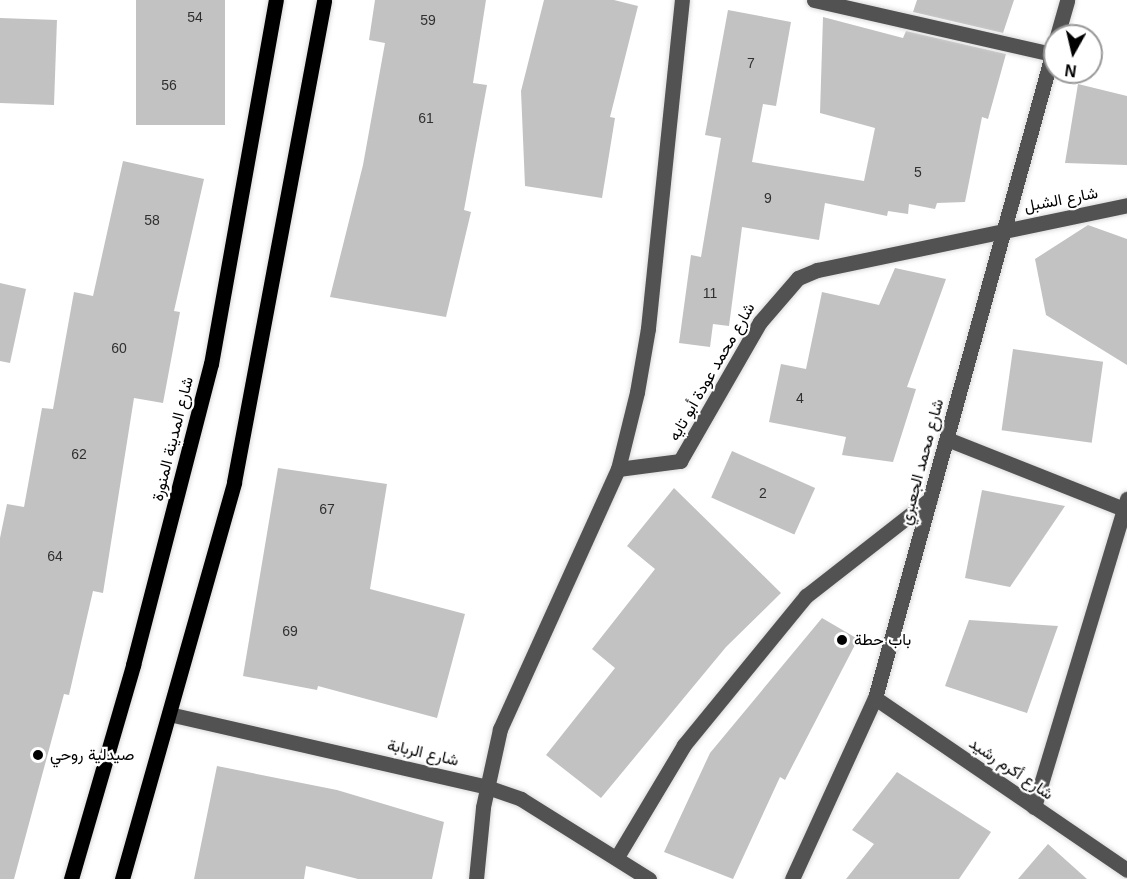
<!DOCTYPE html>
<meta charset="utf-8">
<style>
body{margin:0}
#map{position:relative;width:1127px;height:879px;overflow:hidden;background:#fff;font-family:Helvetica,Vazirmatn,sans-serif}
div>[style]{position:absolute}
.building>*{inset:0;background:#c2c2c2;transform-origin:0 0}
.roads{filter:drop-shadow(0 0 2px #dbdbdb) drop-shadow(0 0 2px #dbdbdb)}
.minor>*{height:15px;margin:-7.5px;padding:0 7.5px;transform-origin:7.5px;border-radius:7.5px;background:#525252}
.major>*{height:15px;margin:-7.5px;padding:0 7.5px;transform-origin:7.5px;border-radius:7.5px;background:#000}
.dots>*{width:16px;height:16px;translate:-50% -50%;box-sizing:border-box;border:3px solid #fff;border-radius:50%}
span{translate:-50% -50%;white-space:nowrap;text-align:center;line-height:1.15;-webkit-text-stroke:4.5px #fff;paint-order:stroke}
.number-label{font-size:14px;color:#303030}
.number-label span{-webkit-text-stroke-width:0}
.street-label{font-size:16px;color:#000}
.poi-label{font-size:16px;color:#000}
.left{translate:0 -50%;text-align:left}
.north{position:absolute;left:1043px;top:24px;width:60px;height:60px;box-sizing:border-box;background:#fff;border:2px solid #999;border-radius:50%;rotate:188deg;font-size:16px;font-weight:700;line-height:24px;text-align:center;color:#000}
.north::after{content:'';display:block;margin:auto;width:21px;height:27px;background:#000;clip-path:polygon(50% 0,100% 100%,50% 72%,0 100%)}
</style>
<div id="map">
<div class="building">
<i style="left:136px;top:0;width:89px;height:125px"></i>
<i style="clip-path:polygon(375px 0,486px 0,473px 83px,487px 85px,464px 210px,471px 212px,446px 317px,330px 297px,363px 165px,385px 43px,369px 40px)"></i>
<i style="clip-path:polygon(544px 0,614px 0,638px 6px,610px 117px,615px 118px,602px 198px,525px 186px,521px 91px)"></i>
<i style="clip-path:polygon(917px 0,1014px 0,1003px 33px,913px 12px)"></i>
<i style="clip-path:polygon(728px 10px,791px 22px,776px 106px,763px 104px,752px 162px,864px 181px,875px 128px,820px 113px,823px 17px,903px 38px,906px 31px,1006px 54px,988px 119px,982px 117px,965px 202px,937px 203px,935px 209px,909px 204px,908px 214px,888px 211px,887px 216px,825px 203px,819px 240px,742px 227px,729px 326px,713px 324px,710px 347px,679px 343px,691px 255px,701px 257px,721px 138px,705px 135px)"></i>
<i style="left:0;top:18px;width:57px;height:85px;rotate:2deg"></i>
<i style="clip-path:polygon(1078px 84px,1127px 96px,1127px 165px,1065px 163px)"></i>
<i style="clip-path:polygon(123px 161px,204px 179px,174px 311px,180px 312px,163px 403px,134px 398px,103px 593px,93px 591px,69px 695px,64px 694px,14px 879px,0 879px,0 538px,7px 504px,24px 507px,42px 408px,53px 409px,74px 292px,93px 296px)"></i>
<i style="clip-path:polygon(1088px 225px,1127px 239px,1127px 365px,1046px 315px,1035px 259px)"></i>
<i style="clip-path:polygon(895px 268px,946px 279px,907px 387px,916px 389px,893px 462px,842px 455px,846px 437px,769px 422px,781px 364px,806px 369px,822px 292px,879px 305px)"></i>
<i style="clip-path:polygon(0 283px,26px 289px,10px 363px,0 361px)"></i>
<i style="left:1013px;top:349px;width:91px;height:82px;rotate:8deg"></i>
<i style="left:732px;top:451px;width:91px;height:51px;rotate:24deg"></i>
<i style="clip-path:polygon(278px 468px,387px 484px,370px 589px,465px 614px,437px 718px,318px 686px,317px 690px,243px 676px)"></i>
<i style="clip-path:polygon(674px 488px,781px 593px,726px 647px,601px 798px,546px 755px,615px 668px,592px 649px,655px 569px,627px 546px)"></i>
<i style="clip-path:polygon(982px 490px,1065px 506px,1010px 587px,965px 578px)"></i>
<i style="clip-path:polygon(822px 618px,858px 639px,785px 780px,780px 777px,733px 879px,664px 852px,710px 753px)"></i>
<i style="clip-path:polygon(969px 620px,1058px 626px,1027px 713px,945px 686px)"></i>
<i style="clip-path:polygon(217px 766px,337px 790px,444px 822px,432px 879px,358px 879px,306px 866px,304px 879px,194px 879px)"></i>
<i style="clip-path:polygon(897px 772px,991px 832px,959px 879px,846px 879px,874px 844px,852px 830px)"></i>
<i style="clip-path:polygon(1048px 844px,1087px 879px,1018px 879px)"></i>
</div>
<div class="roads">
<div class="minor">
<i style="left:814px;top:0;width:244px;rotate:12.8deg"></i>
<i style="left:1057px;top:36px;width:37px;rotate:-74deg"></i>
<i style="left:947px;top:439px;width:190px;rotate:21.6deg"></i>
<i style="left:618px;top:469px;width:63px;rotate:-7.4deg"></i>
<i style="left:680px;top:461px;width:160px;rotate:-60.1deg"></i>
<i style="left:760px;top:322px;width:58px;rotate:-49.2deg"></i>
<i style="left:798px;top:278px;width:21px;rotate:-23deg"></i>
<i style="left:817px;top:270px;width:317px;rotate:-11.8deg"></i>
<i style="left:875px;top:698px;width:305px;rotate:34.3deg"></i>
<i style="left:169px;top:714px;width:326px;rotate:12.9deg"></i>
<i style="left:487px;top:787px;width:36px;rotate:19deg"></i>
<i style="left:521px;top:799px;width:151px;rotate:32deg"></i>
<i style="left:1034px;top:807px;width:322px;rotate:-73.2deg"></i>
<i style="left:617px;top:857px;width:131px;rotate:-59.1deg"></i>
<i style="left:684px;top:745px;width:193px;rotate:-50.7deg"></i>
<i style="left:806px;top:596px;width:157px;rotate:-38deg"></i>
<i style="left:476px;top:879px;width:72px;rotate:-84.4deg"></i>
<i style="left:483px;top:807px;width:80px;rotate:-77.7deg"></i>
<i style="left:500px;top:729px;width:286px;rotate:-65.6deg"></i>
<i style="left:618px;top:469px;width:79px;rotate:-76.1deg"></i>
<i style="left:637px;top:392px;width:65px;rotate:-80.2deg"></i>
<i style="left:648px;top:328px;width:330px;rotate:-84.1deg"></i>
<i style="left:792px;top:879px;width:199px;rotate:-65.4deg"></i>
<i style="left:875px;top:698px;width:678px;rotate:-74.61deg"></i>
</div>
<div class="major">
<i style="left:71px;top:879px;width:223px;rotate:-73.8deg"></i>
<i style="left:133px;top:665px;width:311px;rotate:-75.5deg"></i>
<i style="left:211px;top:364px;width:370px;rotate:-79.9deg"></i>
<i style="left:122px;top:879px;width:412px;rotate:-74.2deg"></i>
<i style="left:234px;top:482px;width:490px;rotate:-79.4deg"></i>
</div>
</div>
<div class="dots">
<i style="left:842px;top:640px;background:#000"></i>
<i style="left:38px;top:755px;background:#000"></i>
</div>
<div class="number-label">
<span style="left:195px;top:17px">54</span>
<span style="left:428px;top:20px">59</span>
<span style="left:751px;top:63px">7</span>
<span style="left:169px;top:85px">56</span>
<span style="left:426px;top:118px">61</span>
<span style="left:918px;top:172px">5</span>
<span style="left:768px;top:198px">9</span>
<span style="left:152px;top:220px">58</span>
<span style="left:710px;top:293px">11</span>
<span style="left:119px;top:348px">60</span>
<span style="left:800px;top:398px">4</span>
<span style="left:79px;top:454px">62</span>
<span style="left:763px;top:493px">2</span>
<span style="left:327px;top:509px">67</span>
<span style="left:55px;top:556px">64</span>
<span style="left:290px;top:631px">69</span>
</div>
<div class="street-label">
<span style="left:1061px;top:200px;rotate:-11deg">شارع الشبل</span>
<span style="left:712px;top:372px;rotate:-60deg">شارع محمد عودة أبو تايه</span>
<span style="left:173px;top:439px;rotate:-76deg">شارع المدينة المنورة</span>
<span style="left:922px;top:462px;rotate:-75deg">شارع محمد الجعبري</span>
<span style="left:423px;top:753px;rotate:13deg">شارع الربابة</span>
<span style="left:1011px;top:769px;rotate:34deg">شارع أكرم رشيد</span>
</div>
<div class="poi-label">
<span class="left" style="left:854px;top:640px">باب حطة</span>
<span class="left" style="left:50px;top:755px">صيدلية روحي</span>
</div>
<div class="north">N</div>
</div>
